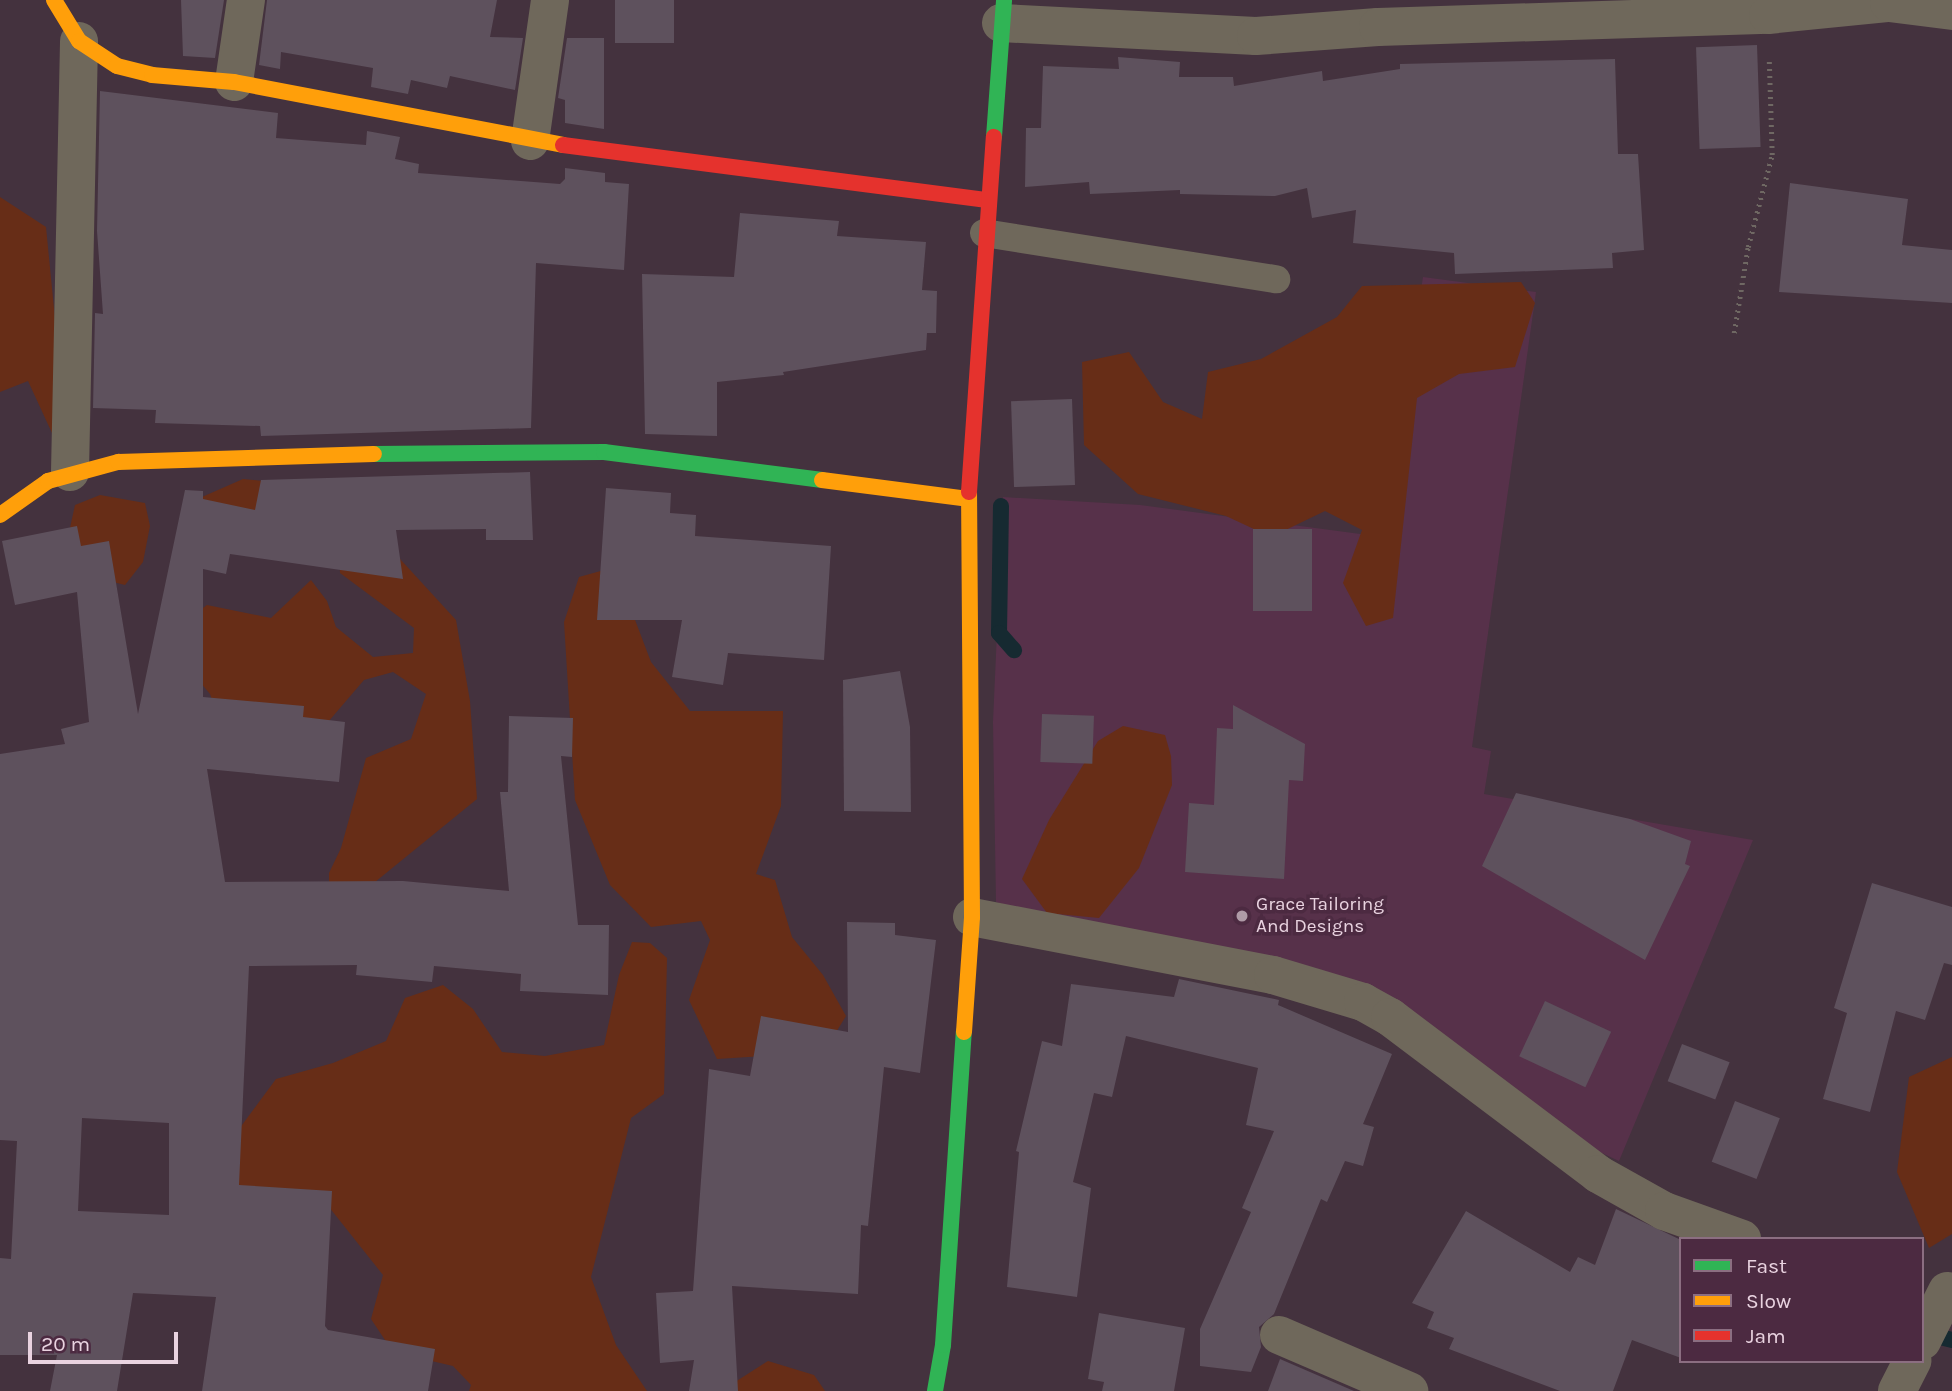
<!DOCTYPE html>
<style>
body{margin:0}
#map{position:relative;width:1952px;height:1391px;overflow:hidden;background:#44323e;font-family:Karla,sans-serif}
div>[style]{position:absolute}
.built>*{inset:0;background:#57314a}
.green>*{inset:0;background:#672d17}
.stream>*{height:16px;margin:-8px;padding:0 8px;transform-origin:8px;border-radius:8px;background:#162a31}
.building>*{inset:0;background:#5e515d;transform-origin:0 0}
.path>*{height:4.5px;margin-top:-2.25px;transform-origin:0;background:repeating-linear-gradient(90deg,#6f6863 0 2px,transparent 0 7px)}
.lane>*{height:28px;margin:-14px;padding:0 14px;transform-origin:14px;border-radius:14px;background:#6f685b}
.street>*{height:38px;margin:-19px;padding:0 19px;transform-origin:19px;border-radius:19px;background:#6f685b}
.fast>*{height:16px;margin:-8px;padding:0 8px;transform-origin:8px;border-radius:8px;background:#30b455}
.slow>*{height:16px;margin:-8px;padding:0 8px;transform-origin:8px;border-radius:8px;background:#ff9f0a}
.jam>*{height:16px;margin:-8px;padding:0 8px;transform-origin:8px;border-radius:8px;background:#e5322d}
.dots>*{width:19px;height:19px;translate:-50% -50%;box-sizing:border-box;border:4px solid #4c2a41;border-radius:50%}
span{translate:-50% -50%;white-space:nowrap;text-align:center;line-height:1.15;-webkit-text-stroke:7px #4c2a41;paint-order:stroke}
.poi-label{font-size:19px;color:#e9d3e0}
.left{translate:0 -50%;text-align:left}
.legend{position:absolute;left:1679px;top:1237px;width:245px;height:126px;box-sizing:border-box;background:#4c2a41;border:2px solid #8b6e81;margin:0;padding:9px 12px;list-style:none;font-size:21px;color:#e9d3e0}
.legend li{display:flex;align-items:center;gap:14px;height:35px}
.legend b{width:35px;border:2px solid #8b6e81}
.scale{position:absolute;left:28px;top:1332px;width:150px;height:32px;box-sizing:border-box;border:4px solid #e9d3e0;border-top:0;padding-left:9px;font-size:21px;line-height:24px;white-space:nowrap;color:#e9d3e0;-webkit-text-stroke:5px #4c2a41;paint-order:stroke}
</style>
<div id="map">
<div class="built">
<i style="clip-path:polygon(1423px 277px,1536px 292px,1472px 747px,1491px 751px,1484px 794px,1753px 840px,1619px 1161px,1529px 1119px,1388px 1026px,996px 902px,993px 722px,1003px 497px,1140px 505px,1383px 537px)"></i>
</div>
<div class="green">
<i style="clip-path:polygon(0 197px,46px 227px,70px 472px,28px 381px,0 392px)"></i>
<i style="clip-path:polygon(1521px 282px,1535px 303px,1515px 367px,1459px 374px,1417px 398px,1393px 618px,1366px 626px,1343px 583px,1362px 530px,1325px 511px,1271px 537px,1226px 516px,1138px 494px,1084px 445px,1082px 362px,1129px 352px,1163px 402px,1202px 419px,1208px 372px,1261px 359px,1337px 317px,1362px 286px)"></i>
<i style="clip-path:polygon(243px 479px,284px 483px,214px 551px,202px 497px)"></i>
<i style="clip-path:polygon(100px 495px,145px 503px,150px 526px,143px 562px,125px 585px,81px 574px,66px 546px,75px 505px)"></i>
<i style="clip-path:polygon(339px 545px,390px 548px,456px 620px,470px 701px,477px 799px,364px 891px,329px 895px,329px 873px,341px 848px,366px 758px,411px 739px,426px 694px,393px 672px,364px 680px,316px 736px,224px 735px,210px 694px,185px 664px,176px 628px,207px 605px,271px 618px,311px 580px,327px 601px,336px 627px,373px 657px,413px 653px,414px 628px,340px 573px)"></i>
<i style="clip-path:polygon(615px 567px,651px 662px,690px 711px,783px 711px,781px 806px,756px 874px,775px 880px,792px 937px,823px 975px,846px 1016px,830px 1042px,766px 1056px,717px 1059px,689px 1000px,710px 940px,701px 921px,651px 927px,610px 885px,575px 800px,564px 622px,579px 577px)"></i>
<i style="clip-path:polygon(1123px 726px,1165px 735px,1171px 756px,1172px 785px,1139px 868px,1099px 918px,1047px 913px,1022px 879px,1049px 820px,1098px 741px)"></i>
<i style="clip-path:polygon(632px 942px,650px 943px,667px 958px,664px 1094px,631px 1118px,591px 1277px,616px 1345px,647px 1391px,469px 1391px,471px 1385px,453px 1366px,393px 1352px,371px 1319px,383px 1275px,321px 1197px,243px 1216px,231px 1140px,276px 1079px,333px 1063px,386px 1041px,405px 998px,443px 985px,473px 1009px,502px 1052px,545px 1056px,604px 1045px,619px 975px)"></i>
<i style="clip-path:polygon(1952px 1057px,1952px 1234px,1929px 1248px,1897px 1172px,1909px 1077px)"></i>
<i style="clip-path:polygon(768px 1361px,814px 1375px,825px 1391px,721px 1391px)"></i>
</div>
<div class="stream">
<i style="left:1001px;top:506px;width:127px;rotate:90.9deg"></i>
<i style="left:999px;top:633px;width:23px;rotate:49deg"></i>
<i style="left:1924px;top:1333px;width:29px;rotate:14deg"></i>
</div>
<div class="building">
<i style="clip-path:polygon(181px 0,224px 0,215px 58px,183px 56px)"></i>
<i style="clip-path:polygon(267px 0,497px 0,490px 37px,523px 38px,515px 90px,450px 76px,447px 88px,411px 80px,408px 94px,371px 87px,373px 68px,281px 52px,280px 69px,259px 65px)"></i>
<i style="left:615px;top:0;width:59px;height:43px"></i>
<i style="clip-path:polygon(567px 38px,604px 38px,604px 129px,565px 123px,565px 100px,558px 98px)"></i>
<i style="left:1757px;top:45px;width:102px;height:61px;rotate:88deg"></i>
<i style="clip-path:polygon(1118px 57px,1180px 62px,1179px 77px,1233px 77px,1234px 86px,1322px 71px,1323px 81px,1400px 69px,1400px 64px,1615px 59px,1618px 154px,1638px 154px,1644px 250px,1612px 253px,1613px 268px,1455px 274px,1454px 253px,1353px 243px,1356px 210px,1312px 218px,1307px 188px,1275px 196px,1180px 194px,1180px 190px,1090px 194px,1089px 182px,1025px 187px,1026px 128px,1041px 128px,1043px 66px,1119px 69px)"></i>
<i style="clip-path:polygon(100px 91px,278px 113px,276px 138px,366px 145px,367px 131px,400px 137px,395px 159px,419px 164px,418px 173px,560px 184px,565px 179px,565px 168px,605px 173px,605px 182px,629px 184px,624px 270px,536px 263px,531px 428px,261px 436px,260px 426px,155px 423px,156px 410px,93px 408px,95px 313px,103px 314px,97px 231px)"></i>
<i style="clip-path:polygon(1790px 183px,1908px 199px,1902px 245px,1952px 250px,1952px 303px,1779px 292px)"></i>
<i style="clip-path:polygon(740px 213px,839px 221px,837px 236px,926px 242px,922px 290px,937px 291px,936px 333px,927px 333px,926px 350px,783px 372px,784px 375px,717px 382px,717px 436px,645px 434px,642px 274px,734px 277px)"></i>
<i style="left:1072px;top:399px;width:86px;height:61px;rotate:88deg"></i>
<i style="clip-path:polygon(evenodd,530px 472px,533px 540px,486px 540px,486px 529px,396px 530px,403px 579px,230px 554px,226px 574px,203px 569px,203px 697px,304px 706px,303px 717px,345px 722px,339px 782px,207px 769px,225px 882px,403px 881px,509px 891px,500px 792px,508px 792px,509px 716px,573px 718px,572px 757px,561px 756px,578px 925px,609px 925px,608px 995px,520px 991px,521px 974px,434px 966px,432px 982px,356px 975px,357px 965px,249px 966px,239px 1185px,332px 1191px,325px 1326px,328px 1330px,435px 1349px,428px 1391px,202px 1391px,216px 1297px,133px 1293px,117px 1391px,50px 1391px,57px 1355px,0 1355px,0 1258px,11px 1259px,17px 1141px,0 1140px,0 754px,65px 744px,61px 729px,89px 722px,77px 592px,15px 605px,2px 541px,77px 526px,81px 546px,109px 541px,138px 714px,185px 490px,203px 491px,203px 499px,255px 510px,261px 480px,530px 472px,82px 1118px,169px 1123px,169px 1215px,78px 1211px,82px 1118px)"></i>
<i style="clip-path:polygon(606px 488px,671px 493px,670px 513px,696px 515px,695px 536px,831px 546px,824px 660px,728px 653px,723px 685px,672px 677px,682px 620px,597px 620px)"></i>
<i style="left:1253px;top:529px;width:59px;height:82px"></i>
<i style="clip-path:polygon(900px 671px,910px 727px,911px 812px,844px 811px,843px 680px)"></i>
<i style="clip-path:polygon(1233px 705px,1305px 744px,1303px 781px,1289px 780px,1284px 879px,1185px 872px,1189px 803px,1214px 805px,1217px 728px,1233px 729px)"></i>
<i style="left:1042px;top:714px;width:52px;height:48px;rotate:2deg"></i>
<i style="clip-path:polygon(1516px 793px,1630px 819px,1691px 841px,1685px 864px,1690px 866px,1645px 960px,1482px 866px)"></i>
<i style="clip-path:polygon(1872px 883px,1952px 907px,1952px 965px,1944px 963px,1925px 1020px,1896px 1011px,1870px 1112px,1823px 1099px,1847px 1013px,1834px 1008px)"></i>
<i style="clip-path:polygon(847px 922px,895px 923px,895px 935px,936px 940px,920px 1073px,884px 1067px,868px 1226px,861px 1225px,858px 1294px,732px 1286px,738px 1391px,689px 1391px,694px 1360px,660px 1363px,656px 1293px,693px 1291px,709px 1069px,750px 1076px,761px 1016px,848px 1032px)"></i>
<i style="clip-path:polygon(1179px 979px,1279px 1000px,1278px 1005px,1392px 1054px,1363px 1124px,1374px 1127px,1363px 1166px,1345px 1161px,1327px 1202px,1321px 1199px,1274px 1314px,1259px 1327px,1261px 1347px,1251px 1372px,1200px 1366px,1200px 1329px,1251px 1212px,1242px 1208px,1274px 1131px,1246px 1125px,1258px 1068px,1126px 1036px,1112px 1097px,1094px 1093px,1073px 1182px,1091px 1188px,1077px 1297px,1007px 1287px,1019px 1152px,1016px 1151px,1042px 1041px,1062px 1046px,1071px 984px,1174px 997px)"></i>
<i style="left:1545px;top:1001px;width:73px;height:61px;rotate:25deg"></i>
<i style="left:1682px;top:1044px;width:51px;height:40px;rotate:21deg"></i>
<i style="left:1735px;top:1101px;width:48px;height:65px;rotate:21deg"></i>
<i style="clip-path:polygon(1616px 1209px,1681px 1240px,1681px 1358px,1632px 1340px,1613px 1391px,1560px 1391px,1449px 1349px,1454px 1338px,1427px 1328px,1434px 1312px,1412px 1303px,1466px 1211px,1570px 1272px,1578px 1257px,1595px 1265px)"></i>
<i style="clip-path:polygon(1099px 1313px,1185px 1328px,1174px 1391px,1102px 1391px,1104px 1382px,1088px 1379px)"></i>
<i style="clip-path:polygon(1280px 1359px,1354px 1391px,1268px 1391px)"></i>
</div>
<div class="path">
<i style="left:1734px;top:333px;width:87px;rotate:-80.8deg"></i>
<i style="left:1748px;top:247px;width:95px;rotate:-75.4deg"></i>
<i style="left:1772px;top:155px;width:96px;rotate:-91.8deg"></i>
</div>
<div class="lane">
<i style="left:984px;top:233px;width:296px;rotate:9deg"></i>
</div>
<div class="street">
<i style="left:1001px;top:23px;width:255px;rotate:2.9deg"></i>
<i style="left:1256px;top:36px;width:122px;rotate:-4.2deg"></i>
<i style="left:1378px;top:27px;width:390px;rotate:-1.8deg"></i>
<i style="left:1768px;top:15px;width:122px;rotate:-5.7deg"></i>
<i style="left:1889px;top:3px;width:64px;rotate:7.2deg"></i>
<i style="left:234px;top:82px;width:83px;rotate:-81.7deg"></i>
<i style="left:530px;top:141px;width:142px;rotate:-81.9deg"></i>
<i style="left:70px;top:472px;width:431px;rotate:-88.8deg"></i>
<i style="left:972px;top:917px;width:307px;rotate:10.9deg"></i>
<i style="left:1273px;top:975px;width:94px;rotate:16.7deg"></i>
<i style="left:1363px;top:1002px;width:31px;rotate:29deg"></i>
<i style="left:1390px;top:1017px;width:261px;rotate:37deg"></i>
<i style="left:1598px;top:1174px;width:76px;rotate:29.3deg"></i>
<i style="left:1664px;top:1211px;width:83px;rotate:19.7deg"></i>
<i style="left:1279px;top:1335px;width:142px;rotate:23.3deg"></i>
<i style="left:1922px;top:1341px;width:56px;rotate:-63.4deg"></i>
<i style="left:1897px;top:1391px;width:34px;rotate:-63deg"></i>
</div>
<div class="fast">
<i style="left:994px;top:137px;width:137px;rotate:-85.8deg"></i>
<i style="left:374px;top:454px;width:230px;rotate:-0.5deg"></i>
<i style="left:604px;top:452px;width:220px;rotate:7.3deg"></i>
<i style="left:935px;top:1391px;width:47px;rotate:-80.1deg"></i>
<i style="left:943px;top:1345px;width:314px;rotate:-86.2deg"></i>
</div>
<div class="slow">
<i style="left:54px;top:0;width:48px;rotate:58.6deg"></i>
<i style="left:79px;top:41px;width:45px;rotate:33.3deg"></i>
<i style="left:117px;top:66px;width:36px;rotate:14deg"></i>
<i style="left:152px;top:75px;width:82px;rotate:4.9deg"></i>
<i style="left:234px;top:82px;width:335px;rotate:10.8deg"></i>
<i style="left:822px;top:480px;width:147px;rotate:7.4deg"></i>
<i style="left:0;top:515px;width:59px;rotate:-35.3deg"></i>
<i style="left:48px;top:481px;width:73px;rotate:-15.2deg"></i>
<i style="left:118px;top:462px;width:256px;rotate:-1.8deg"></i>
<i style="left:964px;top:1032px;width:115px;rotate:-86deg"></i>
<i style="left:972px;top:917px;width:425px;rotate:-90.4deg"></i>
</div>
<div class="jam">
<i style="left:563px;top:145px;width:428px;rotate:7.4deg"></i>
<i style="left:969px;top:492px;width:356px;rotate:-86deg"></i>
</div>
<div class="dots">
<i style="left:1242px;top:916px;background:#af9ba7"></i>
</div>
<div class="poi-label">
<span class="left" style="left:1256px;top:916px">Grace Tailoring<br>And Designs</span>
</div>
<ul class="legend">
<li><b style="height:9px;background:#30b455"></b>Fast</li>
<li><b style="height:9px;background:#ff9f0a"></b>Slow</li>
<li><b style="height:9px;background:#e5322d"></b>Jam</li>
</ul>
<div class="scale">20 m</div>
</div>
